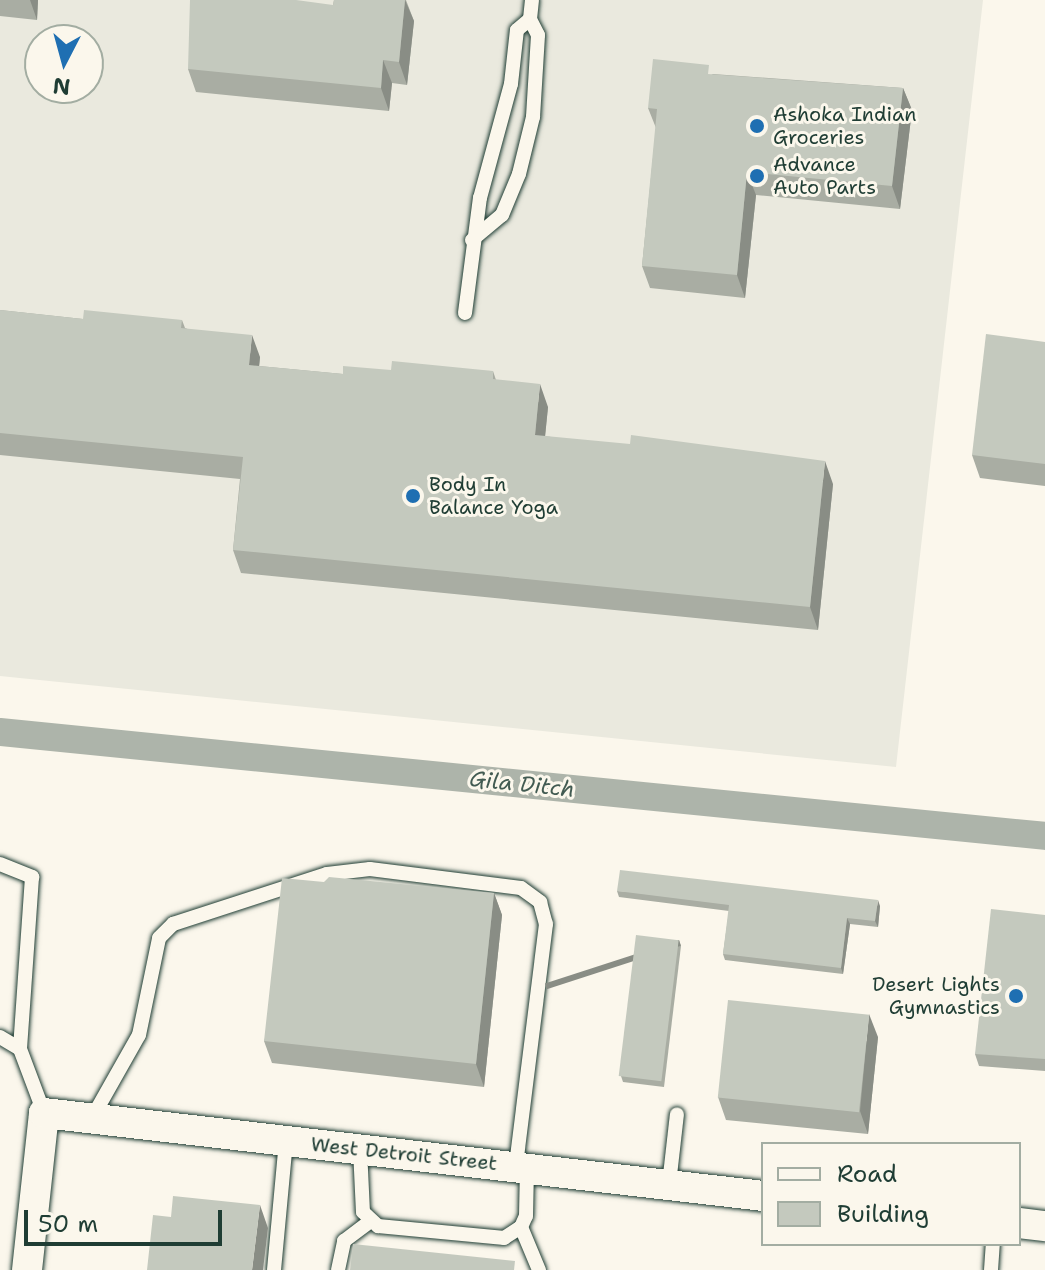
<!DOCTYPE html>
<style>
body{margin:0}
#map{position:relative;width:1045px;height:1270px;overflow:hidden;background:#fbf7ec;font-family:"Shantell Sans",sans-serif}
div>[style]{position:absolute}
.built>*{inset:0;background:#eae9de}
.canal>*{height:28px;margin:-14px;padding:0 14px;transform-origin:14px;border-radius:14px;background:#adb4aa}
.roads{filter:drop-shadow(0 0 2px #1f3d34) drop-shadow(0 0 2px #1f3d34)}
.service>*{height:14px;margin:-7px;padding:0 7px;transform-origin:7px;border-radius:7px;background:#fbf7ec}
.minor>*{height:30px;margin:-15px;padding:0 15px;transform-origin:15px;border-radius:15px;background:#fbf7ec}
.wall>*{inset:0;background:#a9ada3}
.shaded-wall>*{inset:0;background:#898d85;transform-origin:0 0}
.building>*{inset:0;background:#c4c9be;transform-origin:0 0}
.dots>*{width:22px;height:22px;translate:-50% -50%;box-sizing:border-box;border:4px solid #fbf7ec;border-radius:50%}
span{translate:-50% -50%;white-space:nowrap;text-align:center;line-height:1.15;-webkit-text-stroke:6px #fbf7ec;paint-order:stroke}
.poi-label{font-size:20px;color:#1f3d34}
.left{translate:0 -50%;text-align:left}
.right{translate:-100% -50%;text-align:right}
.street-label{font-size:20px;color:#1f3d34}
.water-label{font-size:22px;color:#425b52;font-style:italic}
.legend{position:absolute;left:761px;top:1142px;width:260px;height:104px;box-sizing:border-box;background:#fbf7ec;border:2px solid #a3ada2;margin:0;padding:10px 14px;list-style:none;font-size:24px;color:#1f3d34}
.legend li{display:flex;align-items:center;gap:16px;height:40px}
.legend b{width:40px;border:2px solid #a3ada2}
.north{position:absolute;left:24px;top:24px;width:80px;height:80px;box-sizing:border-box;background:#fbf7ec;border:2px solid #a3ada2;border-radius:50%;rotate:186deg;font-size:22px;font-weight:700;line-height:32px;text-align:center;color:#1f3d34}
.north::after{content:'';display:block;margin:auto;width:28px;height:36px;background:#1f6fb2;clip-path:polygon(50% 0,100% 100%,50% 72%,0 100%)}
.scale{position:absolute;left:24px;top:1210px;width:198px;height:36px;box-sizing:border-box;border:4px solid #1f3d34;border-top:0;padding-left:10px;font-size:24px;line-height:28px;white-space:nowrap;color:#1f3d34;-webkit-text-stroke:6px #fbf7ec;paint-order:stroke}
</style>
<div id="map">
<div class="built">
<i style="clip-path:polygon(evenodd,0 0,983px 0,896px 767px,0 676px,0 0,40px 40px,88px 40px,88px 88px,40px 88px,40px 40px)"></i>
</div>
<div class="canal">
<i style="left:0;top:732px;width:1050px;rotate:5.68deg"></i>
</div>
<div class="roads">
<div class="service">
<i style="left:472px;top:240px;width:39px;rotate:-40deg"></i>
<i style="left:502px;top:215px;width:44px;rotate:-67.5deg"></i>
<i style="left:519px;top:174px;width:59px;rotate:-76.2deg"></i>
<i style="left:533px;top:117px;width:82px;rotate:-86.5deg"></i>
<i style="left:538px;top:35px;width:18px;rotate:-117deg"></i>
<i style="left:530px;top:19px;width:19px;rotate:-84deg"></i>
<i style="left:465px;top:313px;width:116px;rotate:-82.6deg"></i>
<i style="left:480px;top:198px;width:118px;rotate:-74.8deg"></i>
<i style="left:511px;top:84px;width:54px;rotate:-83.7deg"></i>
<i style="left:517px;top:30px;width:17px;rotate:-40deg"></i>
<i style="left:0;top:864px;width:35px;rotate:22deg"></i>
<i style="left:32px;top:877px;width:172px;rotate:94deg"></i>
<i style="left:20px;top:1049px;width:68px;rotate:69.4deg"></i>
<i style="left:0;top:1037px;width:23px;rotate:31deg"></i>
<i style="left:92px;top:1118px;width:95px;rotate:-60.5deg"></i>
<i style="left:139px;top:1035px;width:99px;rotate:-78.3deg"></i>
<i style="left:159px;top:938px;width:20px;rotate:-45deg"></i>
<i style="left:173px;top:924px;width:162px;rotate:-18deg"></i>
<i style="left:327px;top:874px;width:43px;rotate:-6.6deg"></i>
<i style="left:370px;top:869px;width:152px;rotate:7.2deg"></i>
<i style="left:521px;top:888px;width:24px;rotate:36deg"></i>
<i style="left:540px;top:902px;width:23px;rotate:75deg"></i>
<i style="left:546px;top:924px;width:244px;rotate:97.1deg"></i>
<i style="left:360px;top:1149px;width:63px;rotate:87.3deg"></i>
<i style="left:363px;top:1212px;width:21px;rotate:43deg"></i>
<i style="left:378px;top:1226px;width:127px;rotate:5.4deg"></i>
<i style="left:504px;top:1238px;width:20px;rotate:-33deg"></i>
<i style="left:521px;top:1227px;width:12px;rotate:-66deg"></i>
<i style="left:526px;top:1216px;width:48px;rotate:-88.8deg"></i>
<i style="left:669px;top:1184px;width:70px;rotate:-83.5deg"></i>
<i style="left:521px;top:1227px;width:47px;rotate:67.3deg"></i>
<i style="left:274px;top:1270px;width:131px;rotate:-84.7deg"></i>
<i style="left:338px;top:1270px;width:30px;rotate:-78deg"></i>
<i style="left:344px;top:1241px;width:31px;rotate:-37deg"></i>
<i style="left:991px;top:1270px;width:26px;rotate:-86deg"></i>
</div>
<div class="minor">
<i style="left:1019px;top:1223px;width:26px;rotate:7deg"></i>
<i style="left:27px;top:1270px;width:158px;rotate:-83.8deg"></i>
<i style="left:44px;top:1113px;width:724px;rotate:6.58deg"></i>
</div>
</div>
<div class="wall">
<i style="clip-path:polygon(0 0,38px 0,37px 20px,0 16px)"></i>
<i style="clip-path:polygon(334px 0,406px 0,414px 21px,407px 85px,392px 83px,389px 111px,196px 92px,188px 69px,333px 5px)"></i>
<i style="clip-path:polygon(713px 74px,903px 88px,912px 110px,900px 209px,756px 195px,745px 298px,650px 288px,642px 266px,656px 128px,648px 108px)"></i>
<i style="clip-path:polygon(0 310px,83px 319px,182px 320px,185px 328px,260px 357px,259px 366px,343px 374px,391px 370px,493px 371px,496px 380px,548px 407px,545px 436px,833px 484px,818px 630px,241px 573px,233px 550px,240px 479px,0 455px)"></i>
<i style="clip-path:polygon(1045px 342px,1045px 486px,980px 478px,972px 455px)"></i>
<i style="clip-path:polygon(324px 882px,494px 893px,502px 915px,484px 1087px,272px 1063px,264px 1041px)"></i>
<i style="clip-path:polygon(617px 891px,880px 906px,878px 927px,850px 924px,843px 974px,725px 960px,723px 954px,729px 911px,619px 897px)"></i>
<i style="clip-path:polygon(1045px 915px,1045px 1071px,979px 1066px,975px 1054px)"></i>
<i style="clip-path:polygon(679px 940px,681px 946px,664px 1087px,623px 1082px,621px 1076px)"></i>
<i style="clip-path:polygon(878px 1037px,868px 1134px,726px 1120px,718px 1097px)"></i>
</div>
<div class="shaded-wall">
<i style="clip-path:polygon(30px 0,38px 0,37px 20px)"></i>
<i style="clip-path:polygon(405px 0,414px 21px,407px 85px,399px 62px)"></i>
<i style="clip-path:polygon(383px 60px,392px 83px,389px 111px,381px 88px)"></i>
<i style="clip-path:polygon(903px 88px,912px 110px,900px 209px,892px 186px)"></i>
<i style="clip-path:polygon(747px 172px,756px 195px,745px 298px,737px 275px)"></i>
<i style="clip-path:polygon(252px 335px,260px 357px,257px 388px,249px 365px)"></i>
<i style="clip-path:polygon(540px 384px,548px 407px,543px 457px,535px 435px)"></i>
<i style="clip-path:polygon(825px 461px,833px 484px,818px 630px,810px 607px)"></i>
<i style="clip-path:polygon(494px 893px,502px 915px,484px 1087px,476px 1064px)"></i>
<i style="clip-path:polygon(878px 900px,880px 906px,878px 927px,875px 921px)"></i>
<i style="clip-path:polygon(847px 918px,850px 924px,843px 974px,841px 968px)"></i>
<i style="left:679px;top:940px;width:6px;height:141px;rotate:72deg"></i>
<i style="clip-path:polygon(869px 1014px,878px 1037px,868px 1134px,860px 1111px)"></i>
<i style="clip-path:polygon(260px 1205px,268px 1228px,263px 1270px,252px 1270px)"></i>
</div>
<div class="building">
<i style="clip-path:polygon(190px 0,296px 0,333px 5px,334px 0,405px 0,399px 62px,383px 60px,381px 88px,188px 69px)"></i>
<i style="clip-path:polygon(653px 59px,709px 65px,708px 74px,903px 88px,892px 186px,747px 172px,737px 275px,642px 266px,657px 109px,648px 108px)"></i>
<i style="clip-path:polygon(0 310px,83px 319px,84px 310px,182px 320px,181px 328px,252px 335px,249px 365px,343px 374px,343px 366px,391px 370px,392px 361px,493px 371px,493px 379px,540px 384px,535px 435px,630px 444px,631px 435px,825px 461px,810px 607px,233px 550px,243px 457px,0 433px)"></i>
<i style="clip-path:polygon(986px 334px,1045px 342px,1045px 464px,972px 455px)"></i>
<i style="clip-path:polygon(620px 870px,878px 900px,875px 921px,847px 918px,841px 968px,723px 954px,729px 905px,617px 891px)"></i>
<i style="clip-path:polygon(329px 877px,494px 893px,476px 1064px,264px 1041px,282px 878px,324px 882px)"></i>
<i style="clip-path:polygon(991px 909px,1045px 915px,1045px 1059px,975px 1054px)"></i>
<i style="left:636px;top:935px;width:43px;height:142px;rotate:7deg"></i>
<i style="left:728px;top:1000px;width:142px;height:98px;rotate:6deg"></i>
<i style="clip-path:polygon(173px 1196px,260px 1205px,252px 1270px,147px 1270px,153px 1215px,171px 1217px)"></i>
<i style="clip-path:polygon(353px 1244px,515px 1261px,514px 1270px,350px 1270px)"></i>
</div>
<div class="dots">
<i style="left:757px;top:126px;background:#1f6fb2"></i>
<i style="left:757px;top:176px;background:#1f6fb2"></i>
<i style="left:413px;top:496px;background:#1f6fb2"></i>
<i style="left:1016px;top:996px;background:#1f6fb2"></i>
</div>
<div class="poi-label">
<span class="left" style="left:773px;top:126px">Ashoka Indian<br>Groceries</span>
<span class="left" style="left:773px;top:176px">Advance<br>Auto Parts</span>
<span class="left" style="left:429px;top:496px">Body In<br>Balance Yoga</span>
<span class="right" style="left:1000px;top:996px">Desert Lights<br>Gymnastics</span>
</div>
<div class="street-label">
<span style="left:404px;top:1154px;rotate:6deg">West Detroit Street</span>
</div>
<div class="water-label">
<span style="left:522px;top:784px;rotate:6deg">Gila Ditch</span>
</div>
<ul class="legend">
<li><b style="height:10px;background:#fbf7ec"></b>Road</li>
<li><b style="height:22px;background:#c4c9be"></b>Building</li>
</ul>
<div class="north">N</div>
<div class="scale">50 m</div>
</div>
